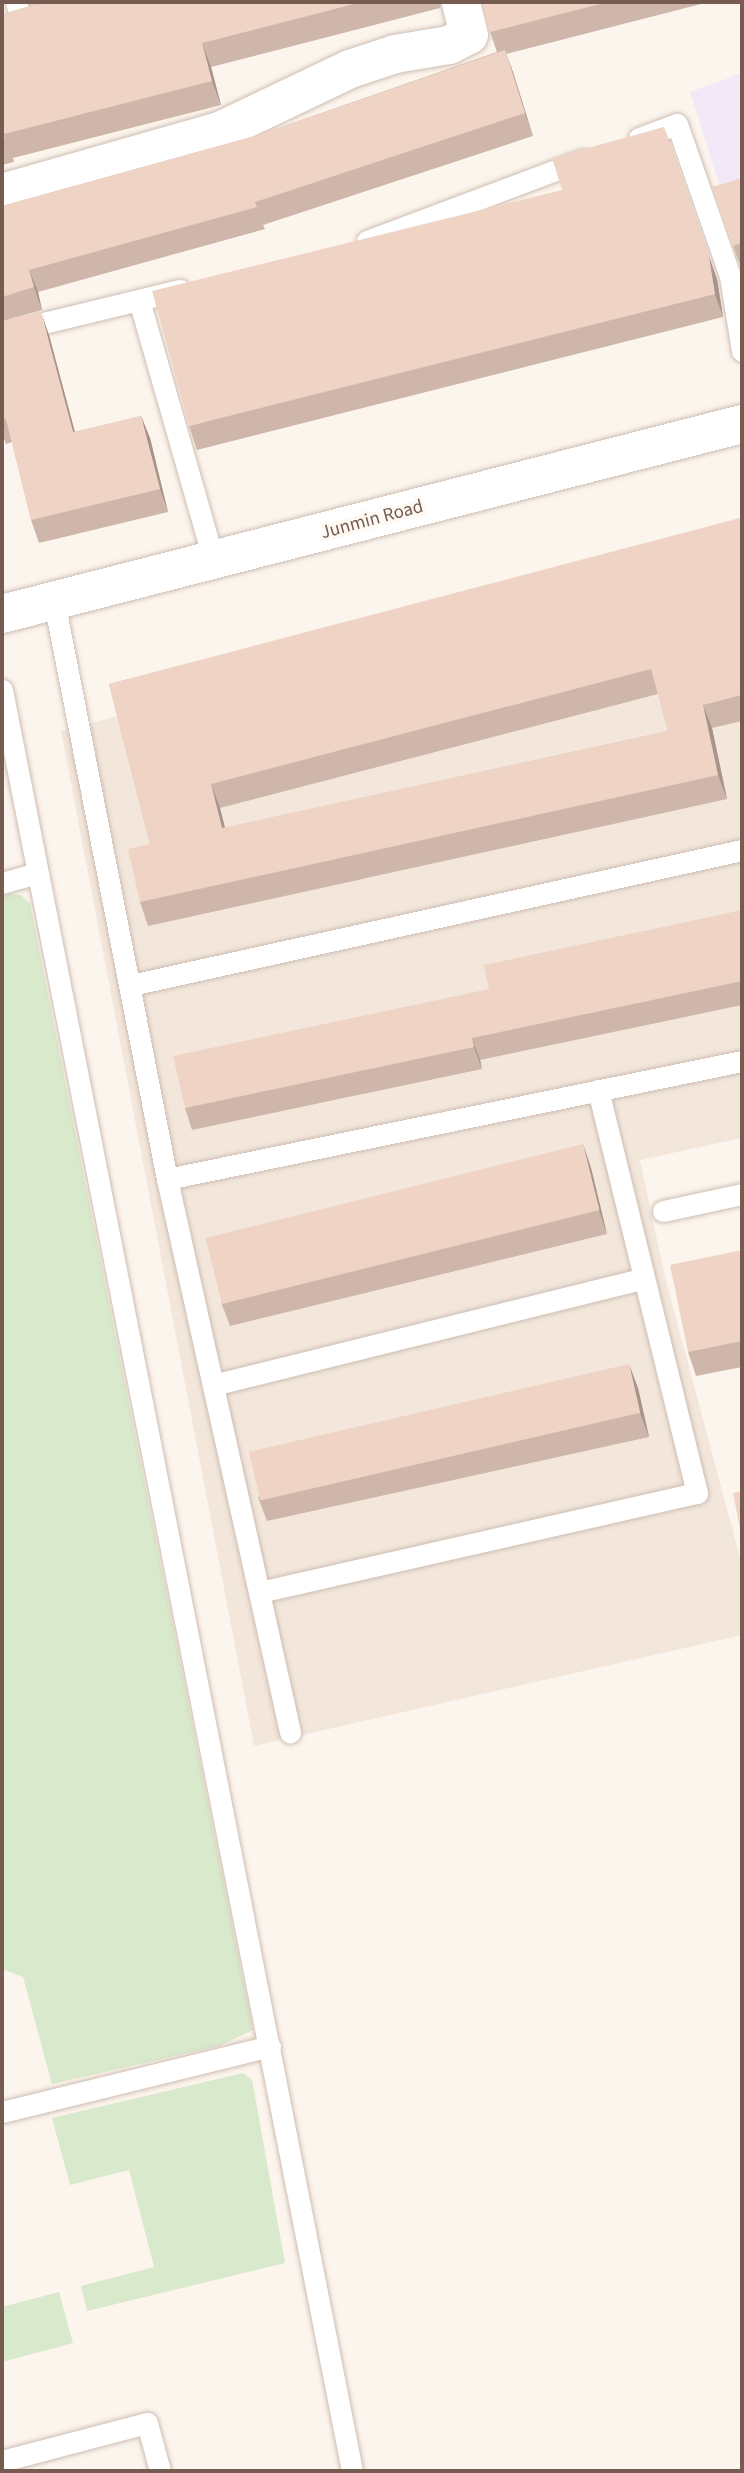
<!DOCTYPE html>
<style>
body{margin:0}
#map{position:relative;width:744px;height:2473px;overflow:hidden;background:#fcf5ed;font-family:"Source Sans 3",sans-serif}
div>[style]{position:absolute}
.residential>*{inset:0;background:#f3e7dc}
.education>*{inset:0;background:#f2e9f8}
.green>*{inset:0;background:#d9e9cb}
.roads{filter:drop-shadow(0 0 2px #cebdb2) drop-shadow(0 0 2px #cebdb2)}
.service>*{height:21px;margin:-10.5px;padding:0 10.5px;transform-origin:10.5px;border-radius:10.5px;background:#fff}
.minor>*{height:38px;margin:-19px;padding:0 19px;transform-origin:19px;border-radius:19px;background:#fff}
.tertiary>*{height:38px;margin:-19px;padding:0 19px;transform-origin:19px;border-radius:19px;background:#fff}
.wall>*{inset:0;background:#ceb6aa}
.shaded-wall>*{inset:0;background:#a7948b}
.building>*{inset:0;background:#efd4c6;transform-origin:0 0}
span{translate:-50% -50%;white-space:nowrap;text-align:center;line-height:1.15;-webkit-text-stroke:7px #fef9f3;paint-order:stroke}
.street-label{font-size:19px;color:#765c50}
.frame{position:absolute;inset:0;border:4px solid #765c50;pointer-events:none}
</style>
<div id="map">
<div class="residential">
<i style="clip-path:polygon(742px 550px,742px 1138px,640px 1160px,665px 1277px,742px 1565px,742px 1635px,254px 1746px,61px 731px)"></i>
</div>
<div class="education">
<i style="clip-path:polygon(742px 73px,742px 256px,690px 92px)"></i>
</div>
<div class="green">
<i style="clip-path:polygon(8px 894px,21px 895px,30px 904px,253px 2030px,219px 2046px,52px 2084px,23px 1977px,2px 1969px,2px 896px)"></i>
<i style="clip-path:polygon(243px 2073px,252px 2080px,285px 2263px,87px 2311px,81px 2286px,154px 2267px,129px 2170px,70px 2185px,52px 2118px)"></i>
<i style="clip-path:polygon(59px 2292px,73px 2343px,2px 2362px,2px 2307px)"></i>
</div>
<div class="roads">
<div class="service">
<i style="left:16px;top:2px;width:18px;rotate:74deg"></i>
<i style="left:21px;top:19px;width:71px;rotate:-13.8deg"></i>
<i style="left:639px;top:138px;width:40px;rotate:-20.2deg"></i>
<i style="left:677px;top:124px;width:161px;rotate:70.8deg"></i>
<i style="left:730px;top:276px;width:76px;rotate:80.9deg"></i>
<i style="left:367px;top:241px;width:231px;rotate:-20.6deg"></i>
<i style="left:139px;top:300px;width:272px;rotate:74deg"></i>
<i style="left:2px;top:333px;width:183px;rotate:-13.6deg"></i>
<i style="left:54px;top:601px;width:589px;rotate:78.94deg"></i>
<i style="left:167px;top:1179px;width:567px;rotate:77.46deg"></i>
<i style="left:2px;top:690px;width:1815px;rotate:78.88deg"></i>
<i style="left:2px;top:883px;width:36px;rotate:-16deg"></i>
<i style="left:131px;top:985px;width:626px;rotate:-12.46deg"></i>
<i style="left:167px;top:1179px;width:587px;rotate:-11.6deg"></i>
<i style="left:663px;top:1211px;width:81px;rotate:-12.1deg"></i>
<i style="left:213px;top:1385px;width:442px;rotate:-13.9deg"></i>
<i style="left:260px;top:1592px;width:448px;rotate:-12.8deg"></i>
<i style="left:697px;top:1493px;width:415px;rotate:-103.8deg"></i>
<i style="left:2px;top:2112px;width:276px;rotate:-13.8deg"></i>
<i style="left:2px;top:2461px;width:150px;rotate:-14.7deg"></i>
<i style="left:147px;top:2423px;width:50px;rotate:74.8deg"></i>
</div>
<div class="minor">
<i style="left:2px;top:193px;width:227px;rotate:-15.9deg"></i>
<i style="left:220px;top:131px;width:144px;rotate:-25.5deg"></i>
<i style="left:350px;top:69px;width:47px;rotate:-18.4deg"></i>
<i style="left:395px;top:54px;width:55px;rotate:-9.5deg"></i>
<i style="left:449px;top:45px;width:22px;rotate:-27deg"></i>
<i style="left:469px;top:35px;width:34px;rotate:-104deg"></i>
</div>
<div class="tertiary">
<i style="left:2px;top:614px;width:764px;rotate:-14.4deg"></i>
</div>
</div>
<div class="wall">
<i style="clip-path:polygon(45px 2px,441px 2px,440px 8px,211px 67px,221px 105px,13px 158px,14px 162px,2px 165px,2px 14px)"></i>
<i style="clip-path:polygon(482px 2px,709px 2px,506px 54px,533px 136px,263px 225px,265px 229px,38px 292px,42px 310px,9px 319px,49px 335px,75px 432px,141px 416px,150px 438px,168px 512px,39px 543px,31px 520px,12px 442px,6px 444px,2px 433px,2px 206px,255px 136px,497px 52px,490px 32px)"></i>
<i style="clip-path:polygon(742px 178px,742px 270px,733px 246px)"></i>
<i style="clip-path:polygon(717px 279px,723px 317px,197px 450px,189px 426px)"></i>
<i style="clip-path:polygon(evenodd,742px 524px,742px 721px,712px 728px,727px 799px,148px 926px,140px 902px,150px 844px,109px 684px,742px 524px,658px 694px,668px 731px,225px 828px,220px 808px,658px 694px)"></i>
<i style="clip-path:polygon(742px 910px,742px 1005px,480px 1060px,482px 1069px,192px 1130px,185px 1108px,489px 989px)"></i>
<i style="clip-path:polygon(583px 1144px,591px 1168px,607px 1234px,230px 1326px,221px 1302px)"></i>
<i style="clip-path:polygon(742px 1250px,742px 1367px,696px 1376px,688px 1352px)"></i>
<i style="clip-path:polygon(638px 1388px,649px 1437px,267px 1521px,258px 1497px)"></i>
</div>
<div class="shaded-wall">
<i style="clip-path:polygon(202px 43px,211px 67px,221px 105px,212px 81px)"></i>
<i style="clip-path:polygon(505px 50px,513px 72px,533px 136px,525px 113px)"></i>
<i style="clip-path:polygon(664px 127px,717px 279px,723px 317px,715px 294px)"></i>
<i style="clip-path:polygon(29px 270px,38px 292px,42px 310px,34px 287px)"></i>
<i style="clip-path:polygon(41px 312px,49px 335px,81px 455px,73px 432px)"></i>
<i style="clip-path:polygon(141px 416px,150px 438px,168px 512px,160px 489px)"></i>
<i style="clip-path:polygon(703px 705px,712px 728px,727px 799px,718px 775px)"></i>
<i style="clip-path:polygon(211px 784px,220px 808px,231px 852px,222px 828px)"></i>
<i style="clip-path:polygon(472px 1038px,480px 1060px,482px 1069px,474px 1047px)"></i>
<i style="clip-path:polygon(583px 1144px,591px 1168px,607px 1234px,599px 1210px)"></i>
<i style="clip-path:polygon(629px 1364px,638px 1388px,649px 1437px,640px 1413px)"></i>
</div>
<div class="building">
<i style="clip-path:polygon(45px 2px,362px 2px,202px 43px,212px 81px,4px 134px,5px 138px,2px 139px,2px 14px)"></i>
<i style="clip-path:polygon(482px 2px,608px 2px,490px 32px)"></i>
<i style="clip-path:polygon(505px 50px,525px 113px,255px 202px,257px 207px,29px 270px,34px 287px,2px 297px,2px 206px,255px 136px)"></i>
<i style="clip-path:polygon(664px 127px,709px 256px,715px 294px,189px 426px,152px 291px,562px 190px,552px 158px)"></i>
<i style="clip-path:polygon(742px 178px,742px 243px,733px 246px,712px 187px)"></i>
<i style="clip-path:polygon(41px 312px,73px 432px,141px 416px,160px 489px,31px 520px,6px 419px,2px 420px,2px 321px)"></i>
<i style="clip-path:polygon(evenodd,740px 518px,742px 527px,742px 695px,703px 705px,718px 775px,140px 902px,128px 849px,150px 844px,109px 684px,740px 518px,651px 669px,668px 731px,222px 828px,211px 784px,651px 669px)"></i>
<i style="clip-path:polygon(742px 910px,742px 981px,472px 1038px,474px 1047px,185px 1108px,173px 1056px,489px 989px,484px 965px)"></i>
<i style="left:583px;top:1144px;width:68px;height:389px;rotate:76deg"></i>
<i style="clip-path:polygon(742px 1250px,742px 1341px,688px 1352px,670px 1265px)"></i>
<i style="left:629px;top:1364px;width:50px;height:390px;rotate:77deg"></i>
<i style="clip-path:polygon(742px 1491px,742px 1539px,733px 1493px)"></i>
</div>
<div class="street-label">
<span style="left:372px;top:520px;rotate:-15deg">Junmin Road</span>
</div>
<div class="frame"></div>
</div>
